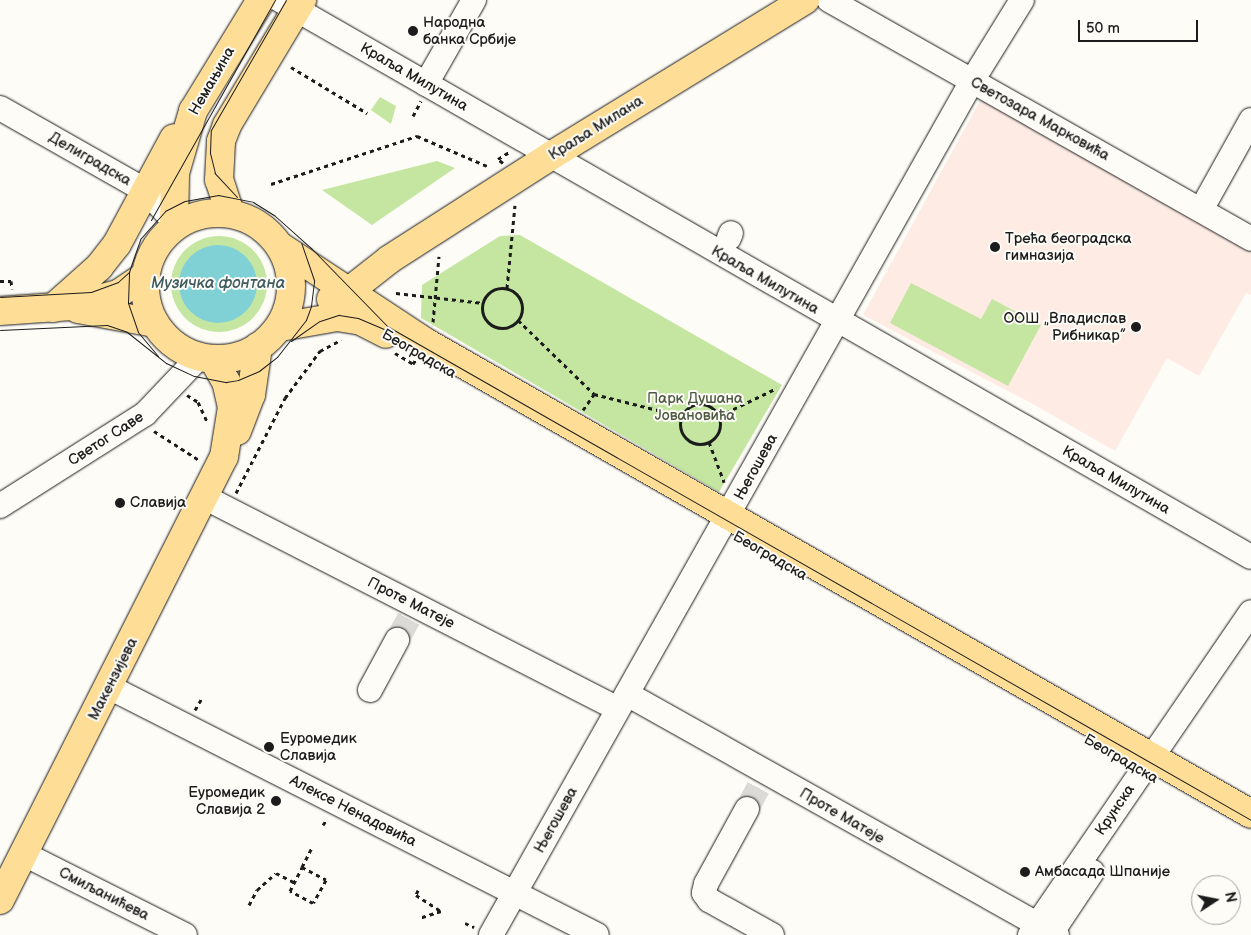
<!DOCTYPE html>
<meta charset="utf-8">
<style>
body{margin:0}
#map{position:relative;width:1251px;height:935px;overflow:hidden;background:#fdfcf7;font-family:"Balsamiq Sans",sans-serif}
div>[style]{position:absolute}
.built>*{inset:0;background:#fdebe4}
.green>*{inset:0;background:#c4e6a0}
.round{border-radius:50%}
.water>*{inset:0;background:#7fd1d6}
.minor-tunnel>*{height:24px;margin-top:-12px;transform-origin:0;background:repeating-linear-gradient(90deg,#dbdad6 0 24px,transparent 0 36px)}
.path>*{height:3px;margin-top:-1.5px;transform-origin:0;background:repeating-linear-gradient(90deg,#1c1c1c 0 4px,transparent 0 8px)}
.path>.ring{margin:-1.5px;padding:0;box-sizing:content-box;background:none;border:3px solid #1c1c1c;border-radius:50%}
.roads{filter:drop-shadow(0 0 1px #1c1c1c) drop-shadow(0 0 1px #1c1c1c)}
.minor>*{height:24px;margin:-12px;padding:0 12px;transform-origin:12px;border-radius:12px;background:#fdfcf7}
.major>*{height:28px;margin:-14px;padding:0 14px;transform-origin:14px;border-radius:14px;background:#fedd96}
.major>.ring{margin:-14px;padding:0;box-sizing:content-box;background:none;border:28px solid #fedd96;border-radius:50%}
.tram>*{height:1px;margin:-0.5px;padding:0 0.5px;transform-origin:0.5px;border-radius:0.5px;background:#1c1c1c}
.dots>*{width:14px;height:14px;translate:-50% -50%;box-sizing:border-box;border:2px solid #fdfcf7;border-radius:50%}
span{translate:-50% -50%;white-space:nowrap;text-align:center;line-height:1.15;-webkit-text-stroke:4px #fdfcf7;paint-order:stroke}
.poi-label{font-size:15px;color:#1c1c1c}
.left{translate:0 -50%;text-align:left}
.right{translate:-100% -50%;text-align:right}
.street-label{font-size:15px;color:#1c1c1c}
.park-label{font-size:15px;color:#4e5944}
.water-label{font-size:16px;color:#3f5b5d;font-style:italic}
.north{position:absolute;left:1191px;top:875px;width:50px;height:50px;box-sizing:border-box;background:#fdfcf7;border:1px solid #a3a29f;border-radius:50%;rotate:79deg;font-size:14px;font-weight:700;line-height:20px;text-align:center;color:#1c1c1c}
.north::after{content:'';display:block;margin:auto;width:18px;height:22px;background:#1c1c1c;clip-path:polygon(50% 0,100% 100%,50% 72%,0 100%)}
.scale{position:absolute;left:1078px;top:20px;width:120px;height:22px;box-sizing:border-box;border:2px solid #1c1c1c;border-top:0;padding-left:6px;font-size:15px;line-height:18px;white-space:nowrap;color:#1c1c1c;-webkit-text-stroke:4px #fdfcf7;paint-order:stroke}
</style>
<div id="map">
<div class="built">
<i style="clip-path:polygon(982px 97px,1251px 249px,1251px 295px,1246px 293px,1199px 376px,1167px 358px,1115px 451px,1033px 404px,863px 315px)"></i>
</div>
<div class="green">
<i style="clip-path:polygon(380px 97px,396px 106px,391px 124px,371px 110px)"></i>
<i style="clip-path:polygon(437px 161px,455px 168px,372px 225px,322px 190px)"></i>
<i style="clip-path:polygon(520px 235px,782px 385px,719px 492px,421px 318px,422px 285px,500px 236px)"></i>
<i class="round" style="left:171px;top:236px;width:96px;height:96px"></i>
<i style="clip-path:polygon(911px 283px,981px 319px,992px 299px,1041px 325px,1008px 386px,890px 323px)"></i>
</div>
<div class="water">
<i class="round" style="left:179px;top:245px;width:78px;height:78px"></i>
</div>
<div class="minor-tunnel">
<i style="left:397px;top:640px;width:25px;rotate:-61deg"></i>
<i style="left:747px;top:809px;width:27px;rotate:-62deg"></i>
</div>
<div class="path">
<i style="left:291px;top:67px;width:89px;rotate:31.2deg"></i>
<i style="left:413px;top:116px;width:17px;rotate:-62deg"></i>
<i style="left:503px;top:163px;width:6px;rotate:-141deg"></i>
<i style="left:498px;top:159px;width:13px;rotate:-32deg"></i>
<i style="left:271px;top:184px;width:154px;rotate:-18.2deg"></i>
<i style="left:417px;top:136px;width:76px;rotate:23.2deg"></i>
<i style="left:0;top:281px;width:11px"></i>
<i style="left:11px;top:281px;width:8px;rotate:83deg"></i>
<i style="left:507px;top:288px;width:83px;rotate:-84.5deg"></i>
<i class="ring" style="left:482px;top:288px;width:37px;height:37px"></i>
<i style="left:396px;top:293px;width:88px;rotate:6.6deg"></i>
<i style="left:518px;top:320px;width:106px;rotate:44.2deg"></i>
<i style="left:594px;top:394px;width:90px;rotate:14.2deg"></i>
<i style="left:433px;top:322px;width:66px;rotate:-84.8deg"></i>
<i style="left:395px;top:353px;width:21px;rotate:31deg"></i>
<i style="left:413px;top:364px;width:6px;rotate:-59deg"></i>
<i style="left:187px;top:395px;width:13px;rotate:32deg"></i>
<i style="left:198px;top:402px;width:21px;rotate:65deg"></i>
<i class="ring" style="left:680px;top:404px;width:37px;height:37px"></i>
<i style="left:583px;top:410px;width:19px;rotate:-55deg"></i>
<i style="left:719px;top:416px;width:64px;rotate:-25.8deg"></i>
<i style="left:154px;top:431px;width:54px;rotate:32.8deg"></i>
<i style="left:709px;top:442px;width:43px;rotate:69.4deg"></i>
<i style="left:236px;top:493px;width:107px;rotate:-62.7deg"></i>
<i style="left:285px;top:398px;width:59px;rotate:-53.3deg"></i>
<i style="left:320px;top:351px;width:24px;rotate:-28deg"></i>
<i style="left:195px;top:710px;width:14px;rotate:-60deg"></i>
<i style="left:323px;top:825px;width:7px;rotate:-56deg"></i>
<i style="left:302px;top:867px;width:27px;rotate:28deg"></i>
<i style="left:326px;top:880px;width:26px;rotate:119deg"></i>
<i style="left:313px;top:903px;width:26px;rotate:-152deg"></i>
<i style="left:290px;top:891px;width:27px;rotate:-63deg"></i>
<i style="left:302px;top:867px;width:22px;rotate:-63deg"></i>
<i style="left:418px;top:890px;width:5px;rotate:112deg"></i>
<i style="left:416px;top:895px;width:30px;rotate:33deg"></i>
<i style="left:441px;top:911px;width:22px;rotate:162deg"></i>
<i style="left:249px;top:905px;width:17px;rotate:-62deg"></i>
<i style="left:257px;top:890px;width:25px;rotate:-42deg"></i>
<i style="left:276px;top:873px;width:20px;rotate:27deg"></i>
<i style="left:465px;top:923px;width:10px;rotate:24deg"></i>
</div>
<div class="roads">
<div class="minor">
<i style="left:280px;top:0;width:1119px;rotate:29.84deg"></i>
<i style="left:829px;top:0;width:485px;rotate:29.5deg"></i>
<i style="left:426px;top:84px;width:97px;rotate:-60.3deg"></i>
<i style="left:0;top:108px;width:168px;rotate:29.6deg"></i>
<i style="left:146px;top:191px;width:40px;rotate:47deg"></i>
<i style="left:1201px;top:210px;width:103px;rotate:-60.9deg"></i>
<i style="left:729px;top:238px;width:5px;rotate:-68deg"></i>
<i style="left:204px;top:497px;width:465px;rotate:27.1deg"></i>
<i style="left:0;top:506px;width:172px;rotate:-32.4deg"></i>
<i style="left:145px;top:414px;width:79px;rotate:-46.5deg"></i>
<i style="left:109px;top:687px;width:547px;rotate:26.94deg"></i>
<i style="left:370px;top:690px;width:57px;rotate:-61.6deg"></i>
<i style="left:627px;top:694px;width:493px;rotate:29.3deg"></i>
<i style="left:747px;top:809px;width:85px;rotate:118.7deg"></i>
<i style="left:706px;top:884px;width:9px;rotate:103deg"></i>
<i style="left:704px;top:893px;width:9px;rotate:54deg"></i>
<i style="left:709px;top:900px;width:72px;rotate:29.1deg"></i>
<i style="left:24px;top:854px;width:180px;rotate:26.7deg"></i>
<i style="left:491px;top:935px;width:980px;rotate:-60.61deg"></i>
<i style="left:972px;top:81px;width:95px;rotate:-58.3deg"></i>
<i style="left:1030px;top:935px;width:391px;rotate:-55.6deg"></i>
<i style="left:1050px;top:935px;width:76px;rotate:-56.3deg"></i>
</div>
<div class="major">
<i class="ring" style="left:145px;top:213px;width:118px;height:118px"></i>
<i style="left:230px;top:213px;width:35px;rotate:-108deg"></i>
<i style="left:219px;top:180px;width:39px;rotate:-87deg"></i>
<i style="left:221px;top:141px;width:17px;rotate:-69deg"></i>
<i style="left:227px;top:125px;width:146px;rotate:-59deg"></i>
<i style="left:174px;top:227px;width:54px;rotate:-88.9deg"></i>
<i style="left:175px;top:173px;width:65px;rotate:-73.8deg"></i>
<i style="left:193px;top:111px;width:130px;rotate:-58.5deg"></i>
<i style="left:281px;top:247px;width:173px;rotate:33.4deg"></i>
<i style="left:425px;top:342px;width:951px;rotate:29.74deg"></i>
<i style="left:331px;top:299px;width:18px;rotate:-22deg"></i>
<i style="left:348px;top:292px;width:53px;rotate:-38.2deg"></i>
<i style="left:390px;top:259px;width:193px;rotate:-32.7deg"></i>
<i style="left:552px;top:155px;width:297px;rotate:-31.5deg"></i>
<i style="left:53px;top:308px;width:62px;rotate:-41.7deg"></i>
<i style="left:99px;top:267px;width:29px;rotate:-52deg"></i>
<i style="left:117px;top:244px;width:120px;rotate:-61.7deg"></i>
<i style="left:78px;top:309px;width:78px;rotate:10.3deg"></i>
<i style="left:0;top:311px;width:72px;rotate:-4deg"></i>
<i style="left:72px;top:306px;width:48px;rotate:-14.6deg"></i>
<i style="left:118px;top:294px;width:34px;rotate:-34deg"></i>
<i style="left:280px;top:327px;width:58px;rotate:-10deg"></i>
<i style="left:337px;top:317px;width:24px;rotate:9deg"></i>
<i style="left:361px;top:321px;width:28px;rotate:27deg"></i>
<i style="left:237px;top:431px;width:39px;rotate:-69deg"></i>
<i style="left:251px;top:395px;width:49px;rotate:-81.7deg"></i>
<i style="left:0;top:900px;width:496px;rotate:-63.2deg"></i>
<i style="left:224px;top:457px;width:51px;rotate:-80.9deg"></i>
<i style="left:232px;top:407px;width:26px;rotate:-103deg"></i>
<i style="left:226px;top:382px;width:25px;rotate:-119deg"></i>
</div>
</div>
<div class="tram">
<i style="left:237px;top:197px;width:33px;rotate:-133deg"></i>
<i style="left:215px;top:173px;width:21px;rotate:-104deg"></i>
<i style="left:210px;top:153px;width:23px;rotate:-88deg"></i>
<i style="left:211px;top:130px;width:150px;rotate:-60deg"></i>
<i style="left:151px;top:220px;width:253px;rotate:-60.6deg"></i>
<i style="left:0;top:297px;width:91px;rotate:-3.1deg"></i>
<i style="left:91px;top:292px;width:29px;rotate:-20deg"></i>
<i style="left:118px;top:282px;width:15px;rotate:-42deg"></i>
<i style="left:0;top:330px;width:107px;rotate:-2.7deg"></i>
<i style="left:107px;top:325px;width:21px;rotate:19deg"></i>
<i style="left:127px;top:332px;width:50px;rotate:38.5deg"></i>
<i style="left:166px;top:363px;width:31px;rotate:25deg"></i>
<i style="left:194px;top:376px;width:33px;rotate:11deg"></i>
<i style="left:226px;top:382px;width:12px;rotate:-9deg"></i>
<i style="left:238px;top:380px;width:23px;rotate:-23deg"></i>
<i style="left:259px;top:371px;width:23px;rotate:-38deg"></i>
<i style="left:277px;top:357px;width:47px;rotate:-51.9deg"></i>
<i style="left:306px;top:320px;width:15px;rotate:-70deg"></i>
<i style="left:311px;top:306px;width:26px;rotate:-83deg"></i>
<i style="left:314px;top:280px;width:39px;rotate:-109deg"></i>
<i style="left:291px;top:341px;width:35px;rotate:-35deg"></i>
<i style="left:320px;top:321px;width:20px;rotate:-18deg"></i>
<i style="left:339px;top:315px;width:19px;rotate:9deg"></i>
<i style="left:358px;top:318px;width:30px;rotate:23deg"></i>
<i style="left:158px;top:356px;width:31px;rotate:-130deg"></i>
<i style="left:138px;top:332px;width:31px;rotate:-109deg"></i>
<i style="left:128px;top:303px;width:31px;rotate:-88deg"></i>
<i style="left:129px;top:272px;width:36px;rotate:-71deg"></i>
<i style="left:141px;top:238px;width:36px;rotate:-48deg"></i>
<i style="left:165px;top:211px;width:22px;rotate:-27deg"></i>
<i style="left:185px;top:201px;width:34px;rotate:-10deg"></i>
<i style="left:218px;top:195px;width:36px;rotate:11deg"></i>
<i style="left:253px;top:202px;width:25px;rotate:32deg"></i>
<i style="left:274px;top:215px;width:50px;rotate:41.7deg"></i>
<i style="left:311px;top:248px;width:109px;rotate:45.7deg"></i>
<i style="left:387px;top:326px;width:995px;rotate:29.76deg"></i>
</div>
<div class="dots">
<i style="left:413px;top:31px;background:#1c1c1c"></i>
<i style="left:995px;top:247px;background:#1c1c1c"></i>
<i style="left:1136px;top:327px;background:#1c1c1c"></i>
<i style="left:120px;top:503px;background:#1c1c1c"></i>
<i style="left:269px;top:747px;background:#1c1c1c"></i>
<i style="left:276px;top:801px;background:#1c1c1c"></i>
<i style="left:1025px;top:872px;background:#1c1c1c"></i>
</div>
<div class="poi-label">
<span class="left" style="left:423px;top:31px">Народна<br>банка Србије</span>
<span class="left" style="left:1005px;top:247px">Трећа београдска<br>гимназија</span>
<span class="right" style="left:1126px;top:327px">ООШ „Владислав<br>Рибникар”</span>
<span class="left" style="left:130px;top:503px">Славија</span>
<span class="left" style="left:280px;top:747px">Еуромедик<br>Славија</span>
<span class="right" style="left:265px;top:801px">Еуромедик<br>Славија 2</span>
<span class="left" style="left:1035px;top:872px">Амбасада Шпаније</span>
</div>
<div class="street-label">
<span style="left:414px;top:77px;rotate:30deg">Краља Милутина</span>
<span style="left:212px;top:81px;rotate:-60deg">Немањина</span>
<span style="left:1040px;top:119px;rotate:29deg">Светозара Марковића</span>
<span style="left:596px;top:128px;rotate:-32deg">Краља Милана</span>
<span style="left:90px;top:159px;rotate:30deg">Делиградска</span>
<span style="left:765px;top:280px;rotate:30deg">Краља Милутина</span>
<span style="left:419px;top:354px;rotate:30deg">Београдска</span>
<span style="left:106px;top:439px;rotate:-33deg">Светог Саве</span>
<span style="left:756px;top:467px;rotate:-61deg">Његошева</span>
<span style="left:1116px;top:480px;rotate:30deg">Краља Милутина</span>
<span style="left:770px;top:556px;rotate:30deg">Београдска</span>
<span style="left:411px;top:603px;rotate:27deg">Проте Матеје</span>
<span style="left:113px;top:679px;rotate:-63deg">Макензијева</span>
<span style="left:1121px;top:759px;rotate:30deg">Београдска</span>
<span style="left:1115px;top:810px;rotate:-56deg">Крунска</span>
<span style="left:353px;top:811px;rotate:27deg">Алексе Ненадовића</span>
<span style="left:842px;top:816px;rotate:30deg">Проте Матеје</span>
<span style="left:556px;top:820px;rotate:-61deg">Његошева</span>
<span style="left:104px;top:894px;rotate:27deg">Смиљанићева</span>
</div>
<div class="park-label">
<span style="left:695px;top:407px">Парк Душана<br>Јовановића</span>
</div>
<div class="water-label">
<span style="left:218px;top:284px">Музичка фонтана</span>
</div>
<div class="north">N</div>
<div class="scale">50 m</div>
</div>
